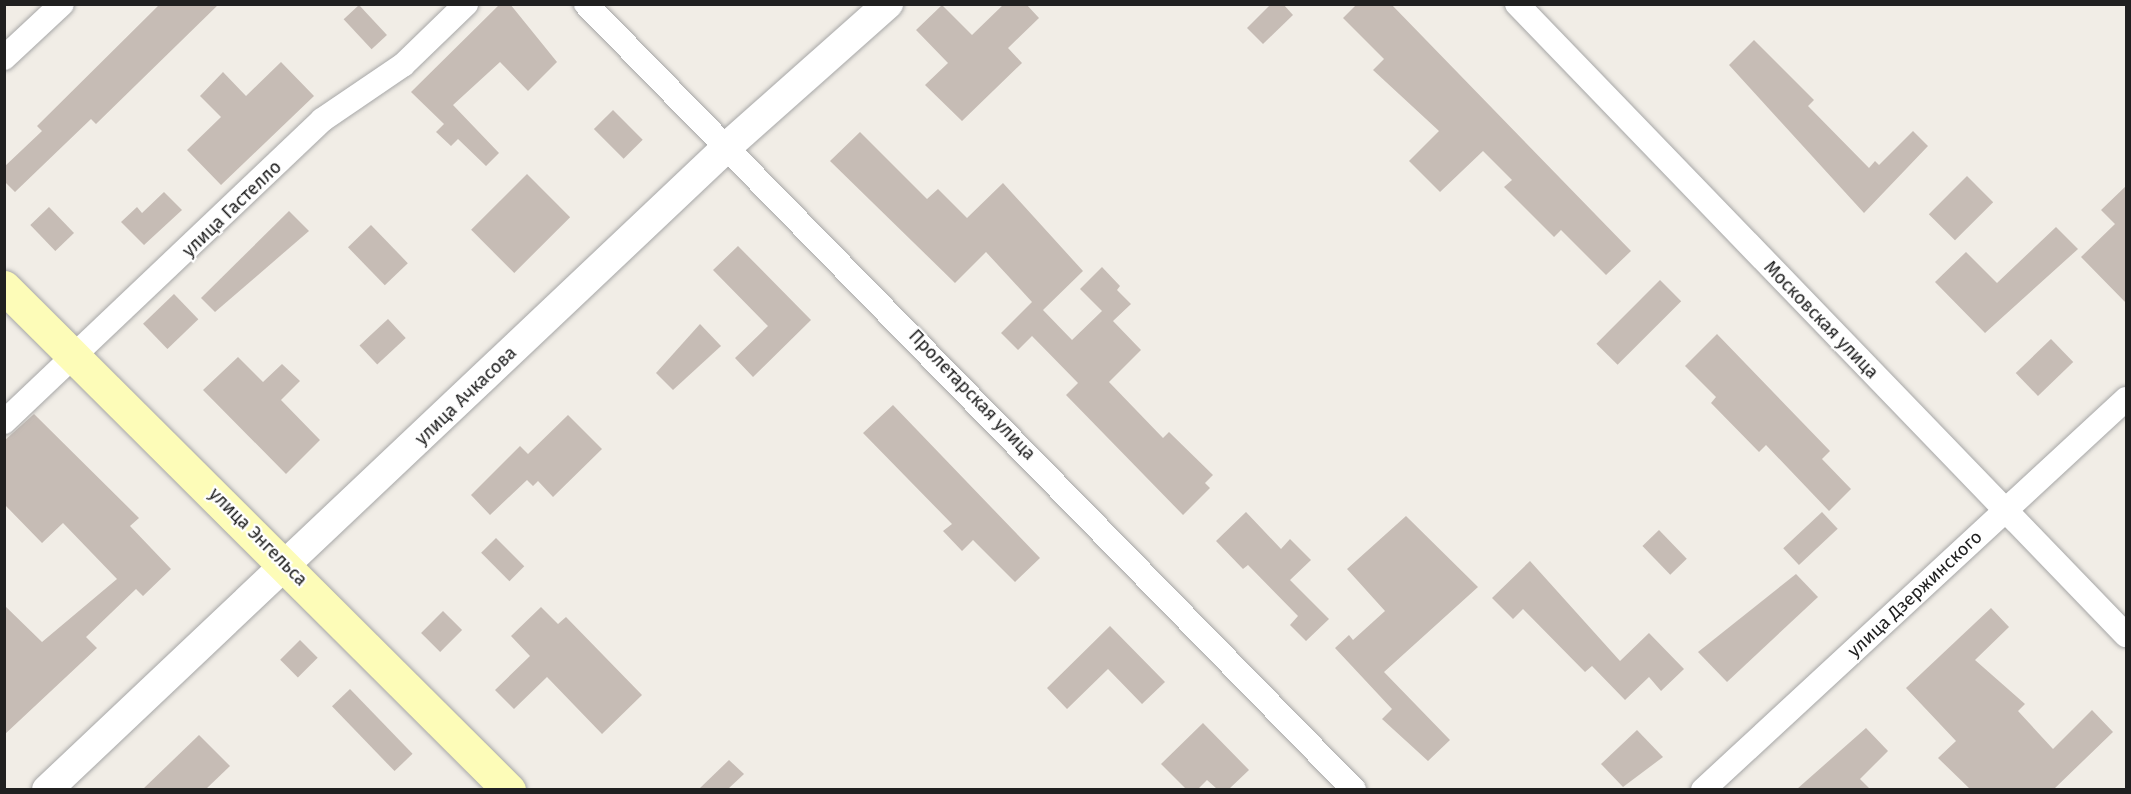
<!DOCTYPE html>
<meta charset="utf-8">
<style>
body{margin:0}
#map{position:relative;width:2131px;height:794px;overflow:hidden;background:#f1ede6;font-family:"Fira Sans",sans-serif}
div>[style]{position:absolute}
.building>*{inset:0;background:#c6bcb5;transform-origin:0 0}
.roads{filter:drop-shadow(0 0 2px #a7a7a7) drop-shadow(0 0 2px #a7a7a7)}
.minor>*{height:24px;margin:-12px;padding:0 12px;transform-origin:12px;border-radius:12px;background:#fff}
.tertiary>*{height:30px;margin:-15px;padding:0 15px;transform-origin:15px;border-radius:15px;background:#fff}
.secondary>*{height:33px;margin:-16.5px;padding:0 16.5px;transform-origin:16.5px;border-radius:16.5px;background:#fdfcb8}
span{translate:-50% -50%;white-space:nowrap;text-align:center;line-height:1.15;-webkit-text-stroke:4.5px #fff;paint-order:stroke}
.street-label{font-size:18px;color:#202020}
.frame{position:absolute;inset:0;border:6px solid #202020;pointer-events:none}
</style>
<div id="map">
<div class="building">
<i style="clip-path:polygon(160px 4px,219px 4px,96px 124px,91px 119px,15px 192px,4px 181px,4px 167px,42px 131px,37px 126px)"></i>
<i style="clip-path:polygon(500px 4px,510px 4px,557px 62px,528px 91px,500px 62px,453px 105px,499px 153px,486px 166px,458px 139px,451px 146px,436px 132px,444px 124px,411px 92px)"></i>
<i style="clip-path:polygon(1004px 4px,1026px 4px,1039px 18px,1008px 48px,1022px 63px,962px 121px,925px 85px,948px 63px,916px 30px,942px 5px,972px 35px)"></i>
<i style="clip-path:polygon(1271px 4px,1283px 4px,1293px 15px,1263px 44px,1247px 28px)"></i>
<i style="clip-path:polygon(1357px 4px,1391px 4px,1631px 251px,1606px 275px,1561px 230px,1554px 237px,1504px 187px,1512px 180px,1483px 151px,1440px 192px,1409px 161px,1439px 131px,1373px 70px,1384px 59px,1343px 18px)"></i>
<i style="left:359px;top:5px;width:41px;height:21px;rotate:47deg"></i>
<i style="clip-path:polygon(1754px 40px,1814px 100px,1808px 106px,1869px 168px,1875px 161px,1879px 165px,1913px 131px,1928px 146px,1864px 213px,1729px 65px)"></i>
<i style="clip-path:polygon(281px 62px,314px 96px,221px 185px,187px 150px,221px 117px,200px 96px,223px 72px,246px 96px)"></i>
<i style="left:613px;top:110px;width:42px;height:27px;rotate:45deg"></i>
<i style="clip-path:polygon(860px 132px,927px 199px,938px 189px,967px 218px,1003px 183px,1083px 271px,1043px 310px,1072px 340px,1102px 311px,1080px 289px,1102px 267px,1120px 286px,1117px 290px,1131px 304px,1113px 321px,1141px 350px,1109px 382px,1163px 438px,1169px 432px,1213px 475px,1205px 483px,1210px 488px,1183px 515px,1066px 395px,1078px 383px,1032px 336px,1018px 350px,1001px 333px,1032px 302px,986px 252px,955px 283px,830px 161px)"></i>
<i style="left:527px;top:174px;width:61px;height:79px;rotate:45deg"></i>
<i style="left:1967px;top:176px;width:37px;height:54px;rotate:45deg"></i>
<i style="clip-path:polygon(2127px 185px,2127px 304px,2081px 257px,2115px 224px,2101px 210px)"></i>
<i style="clip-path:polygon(164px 192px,182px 210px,144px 245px,121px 222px,137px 207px,142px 213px)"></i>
<i style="left:49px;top:207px;width:36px;height:26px;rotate:46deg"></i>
<i style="clip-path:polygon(289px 211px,309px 231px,215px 312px,201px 298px)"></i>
<i style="left:371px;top:225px;width:53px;height:32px;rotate:46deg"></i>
<i style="clip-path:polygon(2056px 227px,2078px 249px,1985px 333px,1935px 282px,1966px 252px,1997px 283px)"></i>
<i style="clip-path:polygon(738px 246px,811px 320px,753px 377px,735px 358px,768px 326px,713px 270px)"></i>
<i style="left:1660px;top:280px;width:30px;height:90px;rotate:45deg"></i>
<i style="left:174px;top:294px;width:35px;height:43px;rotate:46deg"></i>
<i style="left:388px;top:319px;width:26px;height:39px;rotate:47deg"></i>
<i style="clip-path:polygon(700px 324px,721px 346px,673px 390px,656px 373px)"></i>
<i style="clip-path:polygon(1717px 334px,1830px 451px,1822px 459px,1851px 489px,1829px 511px,1766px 445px,1759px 452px,1711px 403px,1716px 397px,1685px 366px)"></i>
<i style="left:2051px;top:339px;width:32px;height:49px;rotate:46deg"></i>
<i style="clip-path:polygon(238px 357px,263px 382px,282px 364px,300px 381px,281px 400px,320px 440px,286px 474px,203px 390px)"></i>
<i style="clip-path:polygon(893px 405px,1040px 558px,1015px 582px,973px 540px,962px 551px,943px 531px,952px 524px,863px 433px)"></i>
<i style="clip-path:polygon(34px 414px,139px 518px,130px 526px,171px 569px,143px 596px,136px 589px,86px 637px,97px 648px,4px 735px,4px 605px,42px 642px,117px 579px,63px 523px,42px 543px,4px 504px,4px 441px)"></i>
<i style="clip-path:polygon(568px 415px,602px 449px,553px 497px,538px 481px,533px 486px,527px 480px,490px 515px,471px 495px,520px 446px,528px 454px)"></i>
<i style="clip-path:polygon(1246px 512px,1281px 549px,1290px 539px,1311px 560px,1290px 580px,1329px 619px,1306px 641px,1290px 625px,1298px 616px,1248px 565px,1243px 569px,1216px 541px)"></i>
<i style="left:1822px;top:512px;width:23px;height:53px;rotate:47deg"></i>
<i style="clip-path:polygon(1406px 516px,1478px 587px,1384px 672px,1450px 740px,1428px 761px,1382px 719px,1392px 709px,1335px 648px,1349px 635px,1353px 640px,1385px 611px,1347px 569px)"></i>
<i style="left:1659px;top:530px;width:40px;height:23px;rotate:46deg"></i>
<i style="left:496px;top:538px;width:40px;height:21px;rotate:45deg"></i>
<i style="clip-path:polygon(1530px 561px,1620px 661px,1649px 633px,1684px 669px,1661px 691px,1649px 677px,1625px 700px,1592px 666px,1585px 672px,1523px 609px,1513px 619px,1492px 598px)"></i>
<i style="clip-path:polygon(1796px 574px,1818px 597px,1727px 682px,1698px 652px)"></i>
<i style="clip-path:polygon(541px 607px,558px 624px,566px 617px,642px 695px,602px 734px,547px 677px,514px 709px,495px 690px,530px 656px,511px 636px)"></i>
<i style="clip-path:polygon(1991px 608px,2009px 627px,1975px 660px,2025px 704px,2018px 711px,2053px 749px,2092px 710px,2113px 732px,2054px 789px,1970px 789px,1938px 758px,1956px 741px,1906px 688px)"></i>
<i style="left:443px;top:611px;width:27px;height:31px;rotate:45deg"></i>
<i style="clip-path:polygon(1110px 626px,1165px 682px,1142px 704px,1108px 669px,1067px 709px,1047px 688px)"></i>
<i style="left:300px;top:640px;width:25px;height:28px;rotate:45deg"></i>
<i style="left:350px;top:689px;width:90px;height:25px;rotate:46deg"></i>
<i style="clip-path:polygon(1203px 723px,1249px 770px,1229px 789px,1217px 789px,1207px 780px,1198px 789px,1186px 789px,1161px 764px)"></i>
<i style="clip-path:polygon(1866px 728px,1888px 751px,1860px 779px,1870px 789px,1797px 789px)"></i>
<i style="clip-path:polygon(1637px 730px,1663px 757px,1623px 787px,1601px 764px)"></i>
<i style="clip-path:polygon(199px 735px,230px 766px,206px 789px,143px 789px)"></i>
<i style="clip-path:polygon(729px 760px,744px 774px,728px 789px,699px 789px)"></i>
</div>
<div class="roads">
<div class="minor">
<i style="left:586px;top:4px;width:1099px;rotate:45.66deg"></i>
<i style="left:1517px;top:4px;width:877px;rotate:46.02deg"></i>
<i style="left:4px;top:58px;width:79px;rotate:-43deg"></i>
<i style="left:4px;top:422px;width:439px;rotate:-43.5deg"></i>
<i style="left:322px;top:120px;width:98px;rotate:-34.2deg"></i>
<i style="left:403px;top:65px;width:88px;rotate:-44.1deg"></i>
<i style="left:1703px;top:790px;width:576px;rotate:-42.75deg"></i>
</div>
<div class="tertiary">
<i style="left:47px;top:790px;width:939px;rotate:-43.4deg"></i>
<i style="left:729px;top:145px;width:213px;rotate:-41.6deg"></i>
</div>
<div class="secondary">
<i style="left:4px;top:287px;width:713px;rotate:44.89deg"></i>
</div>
</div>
<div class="street-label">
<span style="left:232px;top:209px;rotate:-44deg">улица Гастелло</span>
<span style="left:1821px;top:320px;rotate:46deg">Московская улица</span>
<span style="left:972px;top:395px;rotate:46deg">Пролетарская улица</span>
<span style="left:466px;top:396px;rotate:-44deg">улица Ачкасова</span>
<span style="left:258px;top:537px;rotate:45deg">улица Энгельса</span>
<span style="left:1915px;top:594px;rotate:-43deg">улица Дзержинского</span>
</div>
<div class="frame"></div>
</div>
